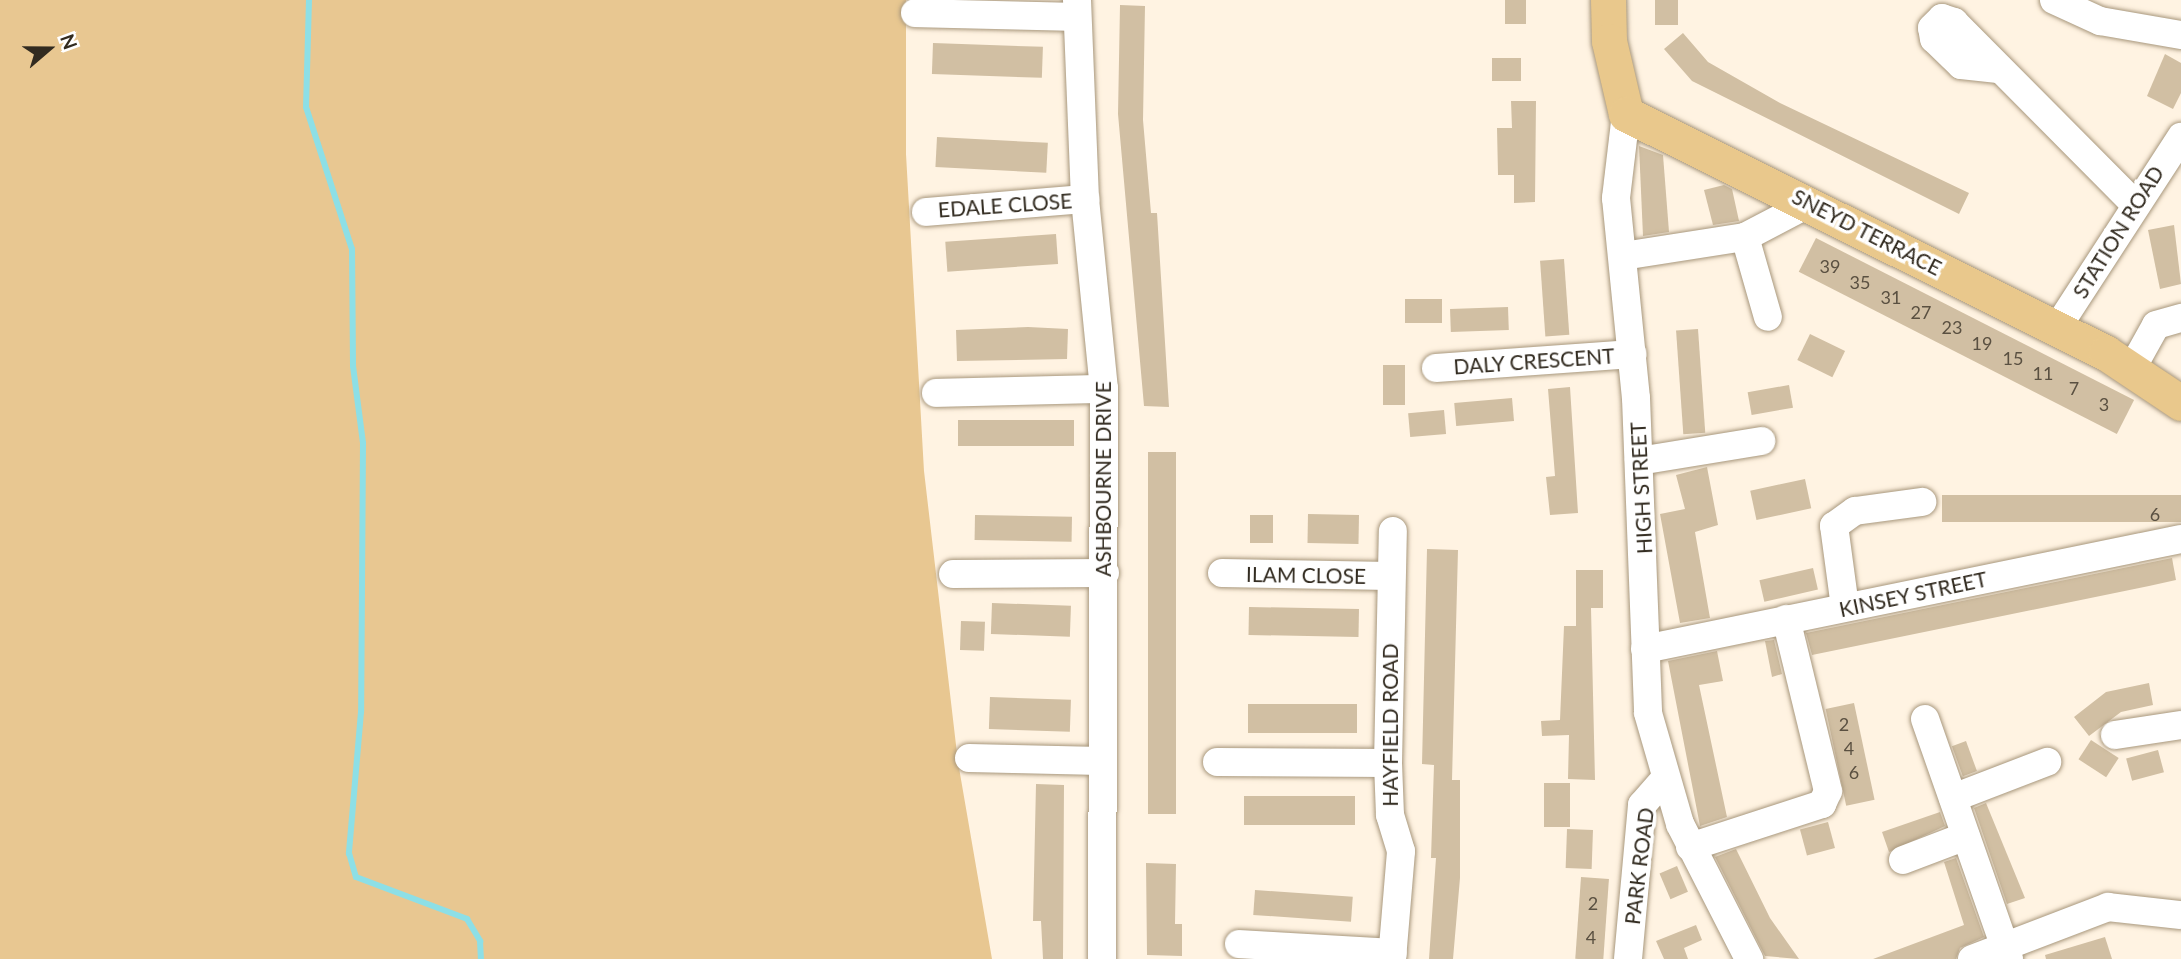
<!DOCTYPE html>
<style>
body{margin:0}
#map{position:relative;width:2181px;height:959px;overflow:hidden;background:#fff3e2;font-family:Lato,sans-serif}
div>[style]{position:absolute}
.green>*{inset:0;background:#e8c791}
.stream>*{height:6px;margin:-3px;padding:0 3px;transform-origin:3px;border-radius:3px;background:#8ddfe6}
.building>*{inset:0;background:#d1bfa3;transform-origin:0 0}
.roads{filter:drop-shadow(0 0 2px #a8977c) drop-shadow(0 0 2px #a8977c)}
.minor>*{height:28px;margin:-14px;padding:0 14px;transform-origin:14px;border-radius:14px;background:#fff}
.major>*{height:35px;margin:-17.5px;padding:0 17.5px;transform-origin:17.5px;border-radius:17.5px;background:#e9c88c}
span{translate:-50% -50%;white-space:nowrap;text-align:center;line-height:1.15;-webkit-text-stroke:7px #fff;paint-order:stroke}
.number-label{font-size:18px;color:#5a5041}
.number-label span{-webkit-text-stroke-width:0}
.street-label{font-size:21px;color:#322b20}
.north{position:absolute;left:14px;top:14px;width:70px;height:70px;-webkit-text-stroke:5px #fff;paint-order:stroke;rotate:70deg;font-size:19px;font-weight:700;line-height:28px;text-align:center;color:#322b20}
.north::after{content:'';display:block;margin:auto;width:24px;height:32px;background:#322b20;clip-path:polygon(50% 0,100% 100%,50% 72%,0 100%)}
</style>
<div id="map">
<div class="green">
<i style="clip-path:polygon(0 0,906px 0,906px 154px,924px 471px,958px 762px,992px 959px,0 959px)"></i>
</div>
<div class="stream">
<i style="left:309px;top:0;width:107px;rotate:91.6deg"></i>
<i style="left:306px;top:107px;width:149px;rotate:72.1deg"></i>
<i style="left:352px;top:249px;width:117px;rotate:89.5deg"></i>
<i style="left:353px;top:366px;width:78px;rotate:82.6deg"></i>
<i style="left:363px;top:443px;width:269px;rotate:90.4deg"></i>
<i style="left:361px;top:712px;width:142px;rotate:94.9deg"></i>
<i style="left:349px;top:853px;width:25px;rotate:74deg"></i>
<i style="left:356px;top:877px;width:119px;rotate:20.7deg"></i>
<i style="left:467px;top:919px;width:26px;rotate:59deg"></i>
<i style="left:480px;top:941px;width:18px;rotate:87deg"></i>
</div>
<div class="building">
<i style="left:1505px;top:0;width:21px;height:24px"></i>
<i style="left:1655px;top:0;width:23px;height:25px"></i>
<i style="clip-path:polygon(1120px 5px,1145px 6px,1143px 120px,1151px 213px,1157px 213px,1169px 407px,1144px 406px,1118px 114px)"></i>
<i style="clip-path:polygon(1683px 33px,1708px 62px,1780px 103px,1969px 193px,1959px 214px,1692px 81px,1664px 49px)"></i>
<i style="left:933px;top:43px;width:110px;height:31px;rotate:2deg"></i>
<i style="clip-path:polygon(2165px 54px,2181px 63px,2181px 93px,2173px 109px,2147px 96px)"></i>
<i style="left:1492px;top:58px;width:29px;height:23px"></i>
<i style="clip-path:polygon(1511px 101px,1536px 101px,1535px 202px,1514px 203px,1514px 175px,1498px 175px,1497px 128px,1512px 128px)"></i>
<i style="left:937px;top:137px;width:111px;height:30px;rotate:3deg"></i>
<i style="clip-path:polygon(1639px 146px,1663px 155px,1669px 232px,1643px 236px)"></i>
<i style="clip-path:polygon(1724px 185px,1732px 189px,1739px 221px,1713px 225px,1704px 190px)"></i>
<i style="clip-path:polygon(2174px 225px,2181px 284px,2160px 289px,2148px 230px)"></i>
<i style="left:1056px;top:234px;width:30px;height:111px;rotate:86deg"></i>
<i style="left:1816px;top:238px;width:357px;height:38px;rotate:27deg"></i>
<i style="left:1564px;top:259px;width:76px;height:24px;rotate:86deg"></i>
<i style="left:1405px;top:299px;width:37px;height:24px"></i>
<i style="left:1508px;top:307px;width:23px;height:58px;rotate:88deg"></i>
<i style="clip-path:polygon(1028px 327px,1068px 329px,1067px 359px,957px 361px,956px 330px)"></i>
<i style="left:1698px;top:329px;width:104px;height:22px;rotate:86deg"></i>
<i style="left:1810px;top:334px;width:39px;height:29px;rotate:26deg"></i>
<i style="left:1383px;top:365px;width:22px;height:40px"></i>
<i style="left:1789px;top:385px;width:23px;height:42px;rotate:80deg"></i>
<i style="clip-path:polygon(1570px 387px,1578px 513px,1550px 515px,1546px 477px,1555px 476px,1548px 389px)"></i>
<i style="left:1512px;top:398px;width:23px;height:58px;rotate:85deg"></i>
<i style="left:1444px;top:410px;width:24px;height:36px;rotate:85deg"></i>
<i style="left:1074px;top:420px;width:26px;height:116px;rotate:90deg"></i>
<i style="left:1148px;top:452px;width:28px;height:362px"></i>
<i style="clip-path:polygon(1707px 467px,1718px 525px,1695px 532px,1710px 618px,1680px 623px,1660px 514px,1685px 509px,1676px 475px)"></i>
<i style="left:1805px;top:479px;width:30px;height:56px;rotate:78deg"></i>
<i style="left:2181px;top:495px;width:27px;height:239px;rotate:90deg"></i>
<i style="left:1308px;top:514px;width:51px;height:29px;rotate:1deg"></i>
<i style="left:975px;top:515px;width:97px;height:25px;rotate:1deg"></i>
<i style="left:1250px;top:515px;width:23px;height:28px"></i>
<i style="clip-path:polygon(1427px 549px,1458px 550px,1452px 780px,1460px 780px,1460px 878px,1453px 959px,1429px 959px,1436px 858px,1431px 858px,1434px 765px,1422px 764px)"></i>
<i style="clip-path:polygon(2172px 558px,2176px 580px,2149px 586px,1812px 655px,1806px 633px)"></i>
<i style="left:1813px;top:568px;width:22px;height:55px;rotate:77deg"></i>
<i style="clip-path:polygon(1576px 570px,1603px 570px,1603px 608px,1591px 608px,1595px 780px,1568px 779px,1569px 735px,1542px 736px,1541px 721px,1560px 720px,1564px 626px,1576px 626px)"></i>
<i style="left:992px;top:603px;width:79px;height:31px;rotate:2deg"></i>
<i style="left:1249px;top:607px;width:110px;height:28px;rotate:1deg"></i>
<i style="left:961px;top:621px;width:24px;height:29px;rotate:2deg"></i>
<i style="clip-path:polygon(1774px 640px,1782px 674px,1772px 677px,1765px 641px)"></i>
<i style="clip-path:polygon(1717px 651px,1723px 681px,1699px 685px,1727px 817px,1700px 826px,1668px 661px)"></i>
<i style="clip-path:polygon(2149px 683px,2153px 705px,2121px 712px,2089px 736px,2074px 717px,2106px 692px)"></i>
<i style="left:990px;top:697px;width:81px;height:32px;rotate:2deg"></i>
<i style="left:1854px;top:703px;width:99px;height:29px;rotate:78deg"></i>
<i style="left:1248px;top:704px;width:109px;height:29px"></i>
<i style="left:2091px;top:740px;width:33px;height:23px;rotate:33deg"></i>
<i style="left:1966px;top:741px;width:32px;height:15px;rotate:70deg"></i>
<i style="left:2158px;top:750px;width:23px;height:33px;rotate:75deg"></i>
<i style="left:1544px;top:783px;width:26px;height:44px"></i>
<i style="clip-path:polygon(1036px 784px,1064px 785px,1063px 959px,1043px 959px,1041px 921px,1033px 921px)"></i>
<i style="left:1244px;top:796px;width:111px;height:29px"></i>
<i style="clip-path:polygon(1986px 803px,2025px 898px,2007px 904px,1974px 808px)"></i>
<i style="clip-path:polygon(1940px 812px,1945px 826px,1889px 852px,1882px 832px)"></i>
<i style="left:1828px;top:822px;width:27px;height:29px;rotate:75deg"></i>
<i style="left:1567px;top:829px;width:26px;height:39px;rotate:2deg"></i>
<i style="clip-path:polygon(1736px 849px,1770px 918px,1799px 959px,1765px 956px,1715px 857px)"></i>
<i style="clip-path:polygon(1956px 858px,1984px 937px,1960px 948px,1956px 959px,1873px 959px,1964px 925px,1944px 862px)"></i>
<i style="clip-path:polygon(1146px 863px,1176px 864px,1175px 924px,1182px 924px,1182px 956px,1147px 955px)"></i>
<i style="left:1677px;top:866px;width:28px;height:19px;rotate:67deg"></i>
<i style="left:1581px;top:877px;width:28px;height:82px;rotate:4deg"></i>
<i style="left:1255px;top:890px;width:98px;height:25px;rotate:4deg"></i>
<i style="clip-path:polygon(1696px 925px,1702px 940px,1684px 948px,1688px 959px,1664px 959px,1656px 941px)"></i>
<i style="clip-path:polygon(2105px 937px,2112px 959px,2046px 959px,2045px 955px)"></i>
</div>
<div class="roads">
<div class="minor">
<i style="left:1077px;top:0;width:199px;rotate:87.7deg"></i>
<i style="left:1085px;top:199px;width:191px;rotate:84.3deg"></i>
<i style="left:1104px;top:389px;width:570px;rotate:90.2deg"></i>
<i style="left:2054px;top:0;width:51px;rotate:24.5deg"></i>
<i style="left:2100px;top:21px;width:82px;rotate:9.8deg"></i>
<i style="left:915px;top:13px;width:160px;rotate:1.4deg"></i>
<i style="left:1998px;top:69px;width:37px;rotate:-174deg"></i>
<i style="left:1961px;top:65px;width:37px;rotate:-136deg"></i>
<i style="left:1934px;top:39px;width:11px;rotate:-100deg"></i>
<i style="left:1932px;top:28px;width:14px;rotate:-45deg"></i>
<i style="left:1942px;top:18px;width:13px;rotate:18deg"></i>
<i style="left:1954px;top:22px;width:258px;rotate:45.2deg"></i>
<i style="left:1626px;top:114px;width:85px;rotate:96.8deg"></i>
<i style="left:1616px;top:198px;width:201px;rotate:84.3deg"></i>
<i style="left:1636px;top:398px;width:315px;rotate:87.8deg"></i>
<i style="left:1648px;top:713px;width:116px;rotate:73.9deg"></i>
<i style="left:1680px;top:824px;width:152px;rotate:62.9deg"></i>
<i style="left:926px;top:212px;width:160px;rotate:-4.7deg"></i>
<i style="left:1745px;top:237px;width:83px;rotate:74deg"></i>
<i style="left:1623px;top:256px;width:123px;rotate:-8.9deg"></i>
<i style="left:1745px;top:237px;width:73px;rotate:-27.6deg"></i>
<i style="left:2057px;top:328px;width:228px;rotate:-57deg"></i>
<i style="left:1436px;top:368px;width:197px;rotate:-4.1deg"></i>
<i style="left:2131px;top:370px;width:51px;rotate:-60.9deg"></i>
<i style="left:2156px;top:325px;width:26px;rotate:-16deg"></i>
<i style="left:936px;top:393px;width:168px;rotate:-1.4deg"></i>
<i style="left:1639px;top:461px;width:124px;rotate:-9.3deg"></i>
<i style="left:1222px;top:573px;width:168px;rotate:1deg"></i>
<i style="left:953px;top:574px;width:152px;rotate:-0.4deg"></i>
<i style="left:1845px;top:607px;width:82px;rotate:-97.7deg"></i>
<i style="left:1834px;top:526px;width:26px;rotate:-36deg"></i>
<i style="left:1855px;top:511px;width:68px;rotate:-7.7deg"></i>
<i style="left:1645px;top:649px;width:547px;rotate:-11.6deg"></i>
<i style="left:1925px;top:719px;width:254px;rotate:70.7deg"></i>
<i style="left:2115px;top:735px;width:67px;rotate:-8.6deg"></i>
<i style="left:969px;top:758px;width:132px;rotate:1.3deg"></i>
<i style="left:1217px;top:762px;width:171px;rotate:0.3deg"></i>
<i style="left:1953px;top:798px;width:101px;rotate:-21deg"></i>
<i style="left:1690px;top:847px;width:139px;rotate:-18deg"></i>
<i style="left:1822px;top:804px;width:14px;rotate:-65deg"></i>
<i style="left:1828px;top:791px;width:177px;rotate:-103.7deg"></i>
<i style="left:1903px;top:860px;width:67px;rotate:-20.9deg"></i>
<i style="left:1239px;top:944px;width:154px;rotate:3.3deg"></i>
<i style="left:1392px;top:959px;width:108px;rotate:-85.2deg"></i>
<i style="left:1401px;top:851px;width:38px;rotate:-107deg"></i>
<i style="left:1390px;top:815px;width:52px;rotate:-92.2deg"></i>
<i style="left:1388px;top:763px;width:232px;rotate:-88.8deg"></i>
<i style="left:1628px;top:959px;width:155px;rotate:-84.8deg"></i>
<i style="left:1642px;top:805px;width:33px;rotate:-49deg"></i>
<i style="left:1972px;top:959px;width:146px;rotate:-20.9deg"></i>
<i style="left:2108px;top:907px;width:73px;rotate:6.3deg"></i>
</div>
<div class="major">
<i style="left:1608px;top:0;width:41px;rotate:88.6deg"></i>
<i style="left:1609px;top:41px;width:75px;rotate:76.9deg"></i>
<i style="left:1626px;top:114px;width:536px;rotate:26.47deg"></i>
<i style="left:2106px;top:353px;width:90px;rotate:33.7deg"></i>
</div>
</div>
<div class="number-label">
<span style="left:1830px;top:266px">39</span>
<span style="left:1860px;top:282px">35</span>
<span style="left:1891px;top:297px">31</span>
<span style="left:1921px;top:312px">27</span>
<span style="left:1952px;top:327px">23</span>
<span style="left:1982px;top:343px">19</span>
<span style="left:2013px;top:358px">15</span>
<span style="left:2043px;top:373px">11</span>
<span style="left:2074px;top:388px">7</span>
<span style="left:2104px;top:404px">3</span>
<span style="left:2155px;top:514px">6</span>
<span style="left:1844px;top:724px">2</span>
<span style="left:1849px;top:748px">4</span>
<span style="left:1854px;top:772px">6</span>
<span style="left:1593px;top:903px">2</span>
<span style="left:1591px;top:937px">4</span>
</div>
<div class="street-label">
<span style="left:1005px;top:205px;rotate:-4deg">EDALE CLOSE</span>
<span style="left:1867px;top:232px;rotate:27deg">SNEYD TERRACE</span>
<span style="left:2118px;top:232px;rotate:-58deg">STATION ROAD</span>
<span style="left:1534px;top:361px;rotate:-4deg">DALY CRESCENT</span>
<span style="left:1103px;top:479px;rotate:-90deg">ASHBOURNE DRIVE</span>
<span style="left:1641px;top:488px;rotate:-93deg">HIGH STREET</span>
<span style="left:1306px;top:575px;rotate:1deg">ILAM CLOSE</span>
<span style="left:1913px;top:594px;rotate:-12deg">KINSEY STREET</span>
<span style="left:1390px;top:725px;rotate:-90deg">HAYFIELD ROAD</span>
<span style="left:1639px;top:866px;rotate:-83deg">PARK ROAD</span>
</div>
<div class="north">N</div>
</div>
